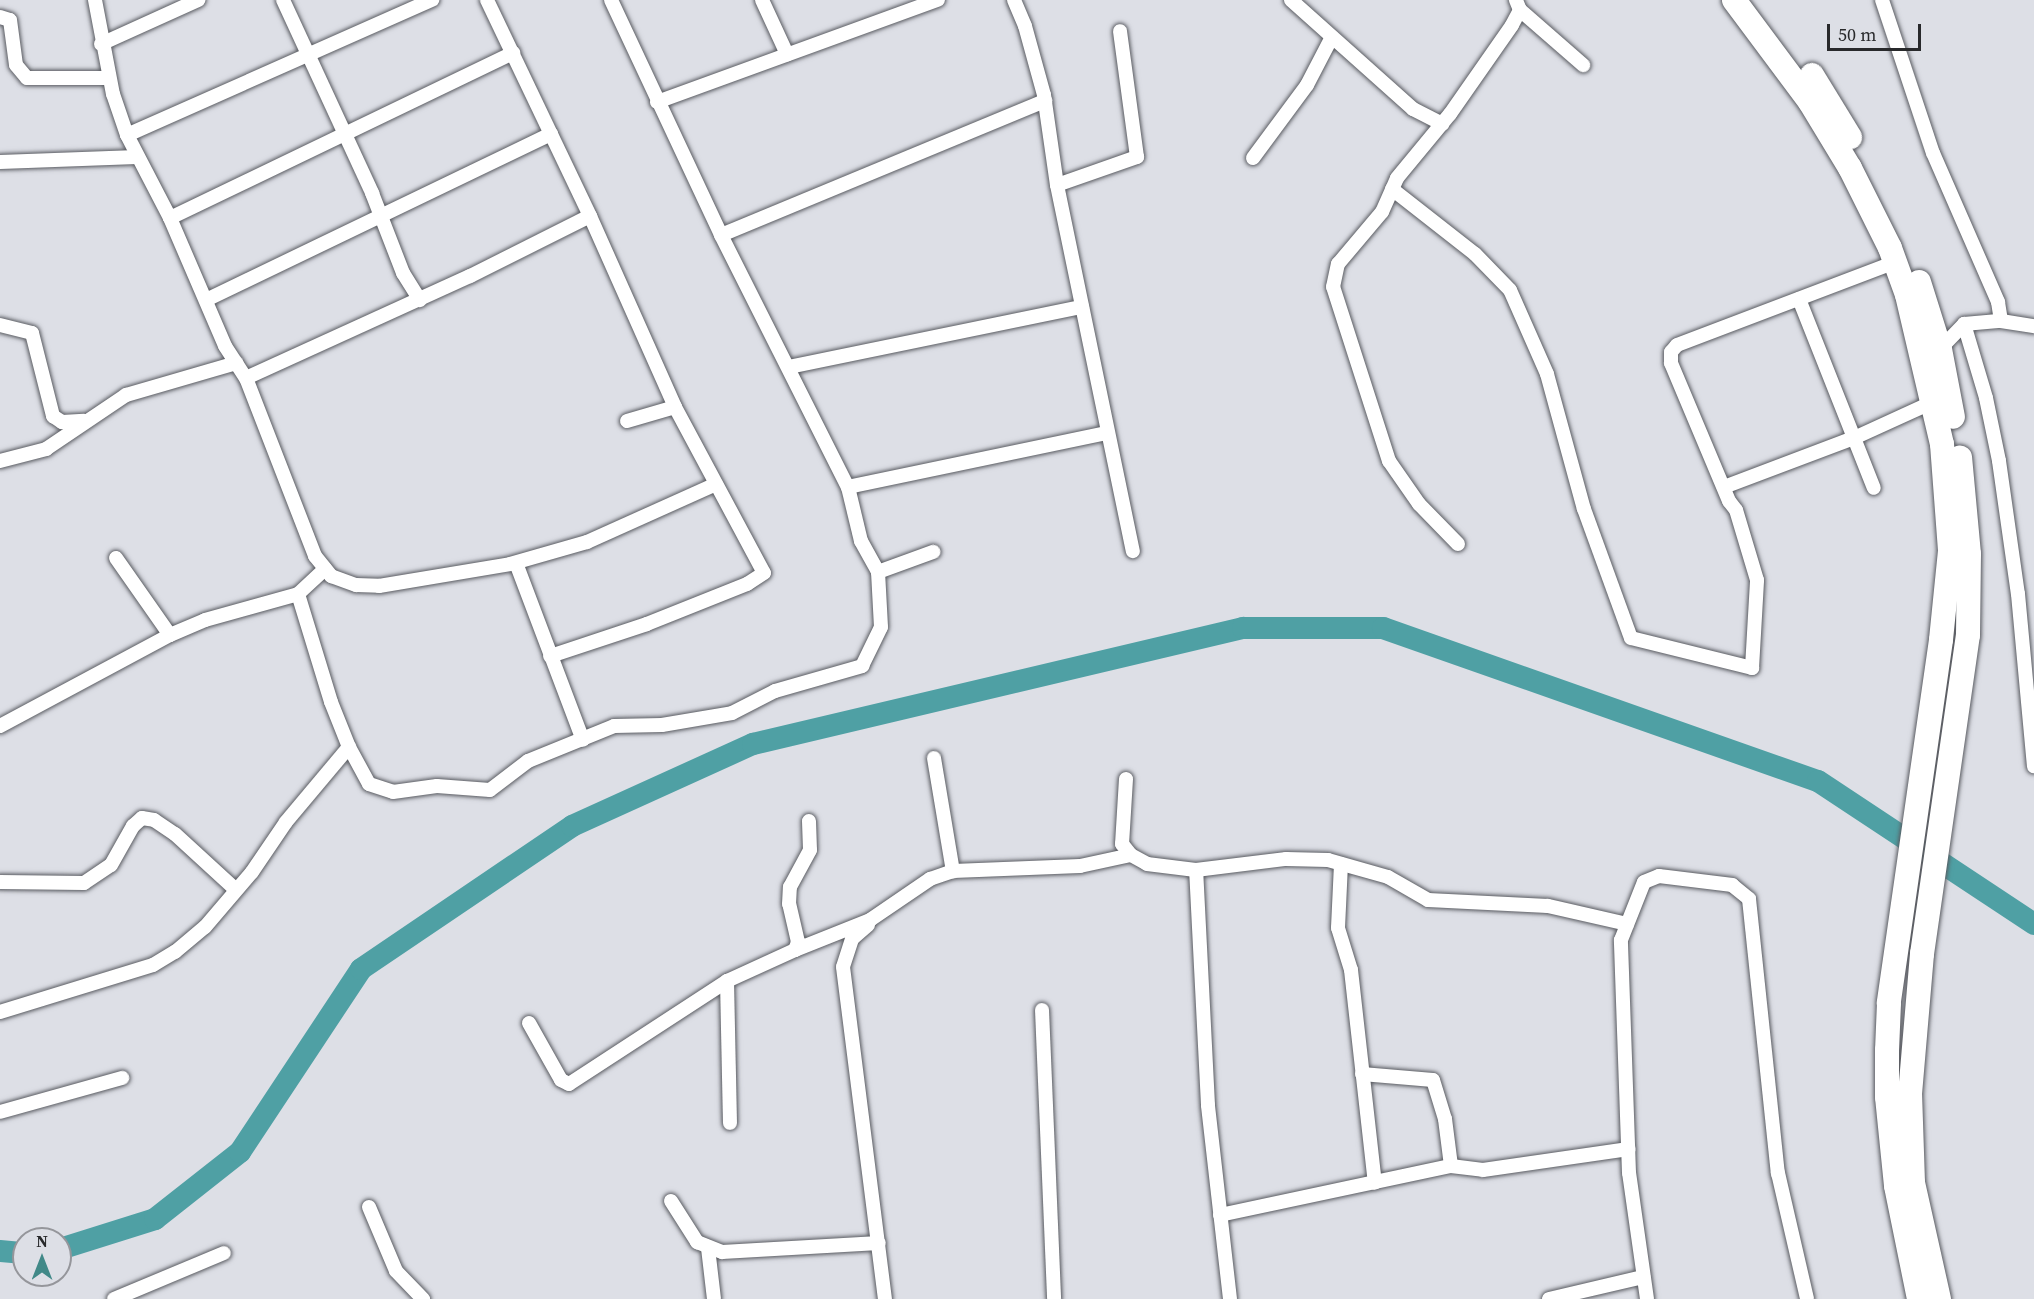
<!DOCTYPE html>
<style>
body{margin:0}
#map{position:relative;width:2034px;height:1299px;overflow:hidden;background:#dddfe6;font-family:"Source Serif 4",serif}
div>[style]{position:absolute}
.river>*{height:22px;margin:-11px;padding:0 11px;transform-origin:11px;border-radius:11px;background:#4fa0a4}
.roads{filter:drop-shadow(0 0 2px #595b61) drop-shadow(0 0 2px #595b61)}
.street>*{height:14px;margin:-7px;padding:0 7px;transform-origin:7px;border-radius:7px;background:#fff}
.highway>*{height:24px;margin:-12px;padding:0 12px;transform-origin:12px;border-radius:12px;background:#fff}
span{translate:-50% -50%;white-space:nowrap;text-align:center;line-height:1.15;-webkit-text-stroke:4.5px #dddfe6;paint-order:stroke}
.north{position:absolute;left:12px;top:1227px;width:60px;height:60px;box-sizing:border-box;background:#dddfe6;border:2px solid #95969b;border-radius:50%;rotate:0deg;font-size:16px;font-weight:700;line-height:24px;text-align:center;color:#28292b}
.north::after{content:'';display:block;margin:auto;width:21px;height:27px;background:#418988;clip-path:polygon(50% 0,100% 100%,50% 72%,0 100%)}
.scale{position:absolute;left:1827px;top:24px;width:94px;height:27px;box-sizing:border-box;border:3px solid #28292b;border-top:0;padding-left:8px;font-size:18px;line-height:21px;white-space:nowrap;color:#28292b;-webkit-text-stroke:4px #dddfe6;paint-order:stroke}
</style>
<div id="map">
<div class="river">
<i style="left:60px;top:1249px;width:100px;rotate:-17.5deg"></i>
<i style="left:155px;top:1219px;width:108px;rotate:-38.2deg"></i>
<i style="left:240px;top:1152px;width:219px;rotate:-56.5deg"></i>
<i style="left:361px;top:969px;width:255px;rotate:-34.1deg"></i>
<i style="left:572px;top:826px;width:199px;rotate:-24.4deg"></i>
<i style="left:753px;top:744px;width:504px;rotate:-13.32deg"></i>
<i style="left:1243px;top:628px;width:140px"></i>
<i style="left:1383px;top:628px;width:461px;rotate:19.4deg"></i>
<i style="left:1818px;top:781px;width:259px;rotate:33.5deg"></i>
<i style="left:0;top:1251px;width:24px;rotate:5deg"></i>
</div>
<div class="roads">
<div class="street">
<i style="left:95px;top:0;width:96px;rotate:79.2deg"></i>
<i style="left:113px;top:94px;width:43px;rotate:71.1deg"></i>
<i style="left:127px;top:135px;width:93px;rotate:62.6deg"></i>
<i style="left:170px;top:218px;width:139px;rotate:66.7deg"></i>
<i style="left:225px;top:346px;width:38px;rotate:57deg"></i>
<i style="left:246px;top:378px;width:191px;rotate:68.8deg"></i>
<i style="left:315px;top:556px;width:26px;rotate:51deg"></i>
<i style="left:331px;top:576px;width:27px;rotate:20deg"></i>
<i style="left:356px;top:585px;width:23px;rotate:2deg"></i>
<i style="left:379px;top:586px;width:133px;rotate:-9.5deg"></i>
<i style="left:510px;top:564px;width:80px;rotate:-15.9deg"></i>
<i style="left:587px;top:542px;width:141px;rotate:-24.2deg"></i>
<i style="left:283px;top:0;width:213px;rotate:65.2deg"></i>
<i style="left:372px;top:193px;width:86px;rotate:68.8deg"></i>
<i style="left:403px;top:273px;width:32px;rotate:58deg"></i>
<i style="left:487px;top:0;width:239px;rotate:64.5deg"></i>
<i style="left:590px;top:216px;width:209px;rotate:66deg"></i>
<i style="left:675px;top:407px;width:188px;rotate:61.8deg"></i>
<i style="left:764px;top:573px;width:20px;rotate:147deg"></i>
<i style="left:747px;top:584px;width:108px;rotate:158.2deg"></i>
<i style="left:647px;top:624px;width:102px;rotate:161.7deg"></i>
<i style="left:611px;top:0;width:259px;rotate:64.9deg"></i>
<i style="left:721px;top:235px;width:282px;rotate:63.3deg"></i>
<i style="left:848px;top:487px;width:56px;rotate:76.5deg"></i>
<i style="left:861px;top:541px;width:35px;rotate:61deg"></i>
<i style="left:878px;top:572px;width:59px;rotate:-20deg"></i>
<i style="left:762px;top:0;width:60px;rotate:65.2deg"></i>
<i style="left:1014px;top:0;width:28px;rotate:67deg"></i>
<i style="left:1025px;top:26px;width:72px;rotate:74.6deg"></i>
<i style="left:1044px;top:95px;width:91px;rotate:81.8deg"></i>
<i style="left:1057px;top:185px;width:374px;rotate:78.3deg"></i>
<i style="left:1291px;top:0;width:164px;rotate:41.8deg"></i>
<i style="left:1413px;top:109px;width:33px;rotate:27deg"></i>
<i style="left:1882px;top:0;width:161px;rotate:71.6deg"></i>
<i style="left:1933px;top:153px;width:163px;rotate:66.4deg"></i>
<i style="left:1998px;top:302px;width:19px;rotate:81deg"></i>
<i style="left:1520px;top:10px;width:84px;rotate:41.1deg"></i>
<i style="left:0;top:17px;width:10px;rotate:17deg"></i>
<i style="left:10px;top:20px;width:45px;rotate:82.4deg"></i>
<i style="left:16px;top:65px;width:17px;rotate:50deg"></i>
<i style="left:27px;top:78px;width:82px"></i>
<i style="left:101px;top:44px;width:107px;rotate:-24.4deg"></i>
<i style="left:657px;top:102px;width:299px;rotate:-20deg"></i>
<i style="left:127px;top:135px;width:334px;rotate:-23.9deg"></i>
<i style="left:1253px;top:158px;width:91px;rotate:-53.5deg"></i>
<i style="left:1307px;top:85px;width:54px;rotate:-62.5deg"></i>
<i style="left:0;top:162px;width:137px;rotate:-2.1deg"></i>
<i style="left:1057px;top:185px;width:85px;rotate:-19.3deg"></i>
<i style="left:1137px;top:157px;width:127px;rotate:-97.7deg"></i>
<i style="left:1392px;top:189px;width:105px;rotate:38.1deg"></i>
<i style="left:1475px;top:254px;width:50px;rotate:45.8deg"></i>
<i style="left:1510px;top:290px;width:92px;rotate:66.2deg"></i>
<i style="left:1547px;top:374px;width:140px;rotate:74.7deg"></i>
<i style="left:1584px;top:509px;width:137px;rotate:70deg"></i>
<i style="left:1631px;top:638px;width:125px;rotate:13.9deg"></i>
<i style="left:1752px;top:668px;width:88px;rotate:-86.7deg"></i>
<i style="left:1757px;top:580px;width:73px;rotate:-106.7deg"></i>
<i style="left:1736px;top:510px;width:11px;rotate:-128deg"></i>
<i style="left:1729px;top:501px;width:150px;rotate:-112.8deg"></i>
<i style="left:1671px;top:363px;width:11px;rotate:-90deg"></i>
<i style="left:1671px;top:352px;width:9px;rotate:-49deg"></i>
<i style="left:1677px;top:345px;width:233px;rotate:-20.8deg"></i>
<i style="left:170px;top:218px;width:381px;rotate:-25.7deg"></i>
<i style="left:721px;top:235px;width:351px;rotate:-22.5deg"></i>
<i style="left:1799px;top:299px;width:203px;rotate:68.4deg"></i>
<i style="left:206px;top:300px;width:383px;rotate:-25.7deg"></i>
<i style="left:1964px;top:324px;width:77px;rotate:73.4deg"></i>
<i style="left:1986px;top:398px;width:64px;rotate:78.3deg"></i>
<i style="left:1999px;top:461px;width:134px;rotate:81.9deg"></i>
<i style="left:2018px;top:594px;width:173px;rotate:84.7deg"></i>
<i style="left:0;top:325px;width:33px;rotate:14deg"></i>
<i style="left:32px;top:333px;width:86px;rotate:75.8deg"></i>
<i style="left:53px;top:416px;width:11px;rotate:34deg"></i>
<i style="left:62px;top:422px;width:22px;rotate:-3deg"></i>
<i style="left:1940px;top:349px;width:35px;rotate:-46deg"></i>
<i style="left:1964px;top:324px;width:37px;rotate:-5deg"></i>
<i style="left:2001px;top:321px;width:33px;rotate:9deg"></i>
<i style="left:789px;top:367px;width:299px;rotate:-11.6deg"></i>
<i style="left:246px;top:378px;width:246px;rotate:-24.5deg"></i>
<i style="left:470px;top:276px;width:134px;rotate:-26.6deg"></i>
<i style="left:627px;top:421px;width:50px;rotate:-16.3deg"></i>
<i style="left:0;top:461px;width:48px;rotate:-14.6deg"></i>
<i style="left:46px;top:449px;width:97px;rotate:-34deg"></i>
<i style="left:126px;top:395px;width:115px;rotate:-16.2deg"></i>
<i style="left:848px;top:487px;width:265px;rotate:-11.8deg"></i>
<i style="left:1724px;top:487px;width:139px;rotate:-20.7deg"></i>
<i style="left:1854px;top:438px;width:87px;rotate:-24.5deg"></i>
<i style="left:1458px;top:544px;width:56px;rotate:-134.3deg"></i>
<i style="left:1419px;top:504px;width:52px;rotate:-124.9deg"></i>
<i style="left:1389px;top:461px;width:183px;rotate:-107.8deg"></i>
<i style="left:1333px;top:287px;width:24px;rotate:-78deg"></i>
<i style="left:1338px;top:264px;width:68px;rotate:-49.8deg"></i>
<i style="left:1382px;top:212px;width:37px;rotate:-66deg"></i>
<i style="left:1397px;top:178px;width:83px;rotate:-50.4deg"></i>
<i style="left:1450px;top:114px;width:108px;rotate:-55.1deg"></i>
<i style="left:1512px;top:25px;width:17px;rotate:-62deg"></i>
<i style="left:1520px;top:10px;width:11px;rotate:-112deg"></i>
<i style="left:116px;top:558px;width:94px;rotate:55deg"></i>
<i style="left:516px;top:563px;width:189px;rotate:69.3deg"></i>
<i style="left:298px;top:594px;width:113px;rotate:73deg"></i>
<i style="left:331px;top:702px;width:48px;rotate:68.2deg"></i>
<i style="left:349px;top:747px;width:42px;rotate:61.6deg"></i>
<i style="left:369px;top:784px;width:25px;rotate:18deg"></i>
<i style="left:393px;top:792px;width:44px;rotate:-7.8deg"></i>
<i style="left:437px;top:786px;width:53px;rotate:4.3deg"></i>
<i style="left:490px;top:790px;width:48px;rotate:-37.3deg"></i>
<i style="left:528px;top:761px;width:93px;rotate:-22.1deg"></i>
<i style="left:614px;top:726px;width:48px;rotate:-1.2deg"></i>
<i style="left:662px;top:725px;width:71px;rotate:-9.7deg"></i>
<i style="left:732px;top:713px;width:48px;rotate:-27.1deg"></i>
<i style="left:775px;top:691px;width:91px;rotate:-16deg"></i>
<i style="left:862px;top:666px;width:43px;rotate:-64deg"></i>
<i style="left:881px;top:627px;width:55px;rotate:-93.1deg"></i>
<i style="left:0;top:726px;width:193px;rotate:-28.2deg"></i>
<i style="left:170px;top:635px;width:38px;rotate:-23deg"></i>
<i style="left:205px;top:620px;width:97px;rotate:-15.6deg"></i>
<i style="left:298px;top:594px;width:37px;rotate:-43deg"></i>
<i style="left:934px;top:758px;width:115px;rotate:80.5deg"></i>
<i style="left:1126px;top:779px;width:65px;rotate:93.5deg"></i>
<i style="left:1122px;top:844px;width:14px;rotate:51deg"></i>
<i style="left:1341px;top:864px;width:64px;rotate:92.7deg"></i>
<i style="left:1338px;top:928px;width:44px;rotate:72.8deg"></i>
<i style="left:1351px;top:970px;width:214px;rotate:83.6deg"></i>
<i style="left:0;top:882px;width:84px;rotate:0.7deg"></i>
<i style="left:84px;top:883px;width:32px;rotate:-34deg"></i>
<i style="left:111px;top:865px;width:45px;rotate:-60.6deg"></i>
<i style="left:133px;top:826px;width:12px;rotate:-42deg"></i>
<i style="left:142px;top:818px;width:12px;rotate:9deg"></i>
<i style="left:154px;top:820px;width:25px;rotate:34deg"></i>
<i style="left:175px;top:834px;width:81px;rotate:42.5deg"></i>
<i style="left:868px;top:925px;width:21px;rotate:139deg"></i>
<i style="left:852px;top:939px;width:29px;rotate:108deg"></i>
<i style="left:843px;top:967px;width:335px;rotate:82.8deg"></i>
<i style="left:795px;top:950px;width:81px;rotate:-21.8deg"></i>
<i style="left:870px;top:920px;width:73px;rotate:-34.3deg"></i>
<i style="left:930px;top:879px;width:24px;rotate:-19deg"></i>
<i style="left:953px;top:871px;width:127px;rotate:-2.3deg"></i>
<i style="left:1080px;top:866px;width:52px;rotate:-12.2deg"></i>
<i style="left:1131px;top:855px;width:18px;rotate:29deg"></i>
<i style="left:1147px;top:864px;width:49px;rotate:7deg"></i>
<i style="left:727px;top:981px;width:142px;rotate:88.8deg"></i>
<i style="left:1042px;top:1010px;width:289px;rotate:87.6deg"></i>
<i style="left:0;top:1012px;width:160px;rotate:-17.1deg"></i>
<i style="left:153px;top:965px;width:26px;rotate:-31deg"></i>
<i style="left:175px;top:952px;width:39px;rotate:-40deg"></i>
<i style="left:205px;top:927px;width:72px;rotate:-49.5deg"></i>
<i style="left:252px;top:872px;width:60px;rotate:-55.8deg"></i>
<i style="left:286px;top:822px;width:98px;rotate:-50deg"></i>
<i style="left:529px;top:1023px;width:65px;rotate:60.7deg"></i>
<i style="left:561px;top:1080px;width:9px;rotate:27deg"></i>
<i style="left:569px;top:1084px;width:189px;rotate:-33.1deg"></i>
<i style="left:727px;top:981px;width:75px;rotate:-24.5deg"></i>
<i style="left:795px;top:950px;width:9px;rotate:-69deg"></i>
<i style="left:798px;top:942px;width:39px;rotate:-103deg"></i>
<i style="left:789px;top:904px;width:17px;rotate:-87deg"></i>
<i style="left:790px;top:887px;width:42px;rotate:-61.6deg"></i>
<i style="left:810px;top:850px;width:29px;rotate:-92deg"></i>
<i style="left:1362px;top:1074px;width:71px;rotate:4.8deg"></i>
<i style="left:1433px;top:1080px;width:41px;rotate:72.9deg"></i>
<i style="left:1445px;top:1119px;width:47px;rotate:82.7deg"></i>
<i style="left:0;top:1112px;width:127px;rotate:-15.6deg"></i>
<i style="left:671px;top:1201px;width:49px;rotate:57.6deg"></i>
<i style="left:697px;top:1242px;width:27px;rotate:22deg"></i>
<i style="left:722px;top:1252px;width:157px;rotate:-3.3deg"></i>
<i style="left:369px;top:1207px;width:69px;rotate:67.1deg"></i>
<i style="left:396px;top:1271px;width:39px;rotate:46deg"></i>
<i style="left:1220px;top:1215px;width:236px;rotate:-12deg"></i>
<i style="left:1451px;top:1166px;width:32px;rotate:7deg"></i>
<i style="left:1483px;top:1170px;width:147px;rotate:-8.2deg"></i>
<i style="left:708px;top:1248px;width:51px;rotate:83.3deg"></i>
<i style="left:114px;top:1299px;width:119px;rotate:-22.7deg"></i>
<i style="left:1230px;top:1299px;width:195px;rotate:-96.5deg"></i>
<i style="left:1208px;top:1105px;width:235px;rotate:-92.9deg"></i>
<i style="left:1196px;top:870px;width:91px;rotate:-7deg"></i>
<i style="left:1286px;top:859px;width:42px;rotate:1.4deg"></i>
<i style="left:1328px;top:860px;width:62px;rotate:15.8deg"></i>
<i style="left:1388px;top:877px;width:46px;rotate:29.9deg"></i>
<i style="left:1428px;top:900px;width:120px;rotate:2.9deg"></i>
<i style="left:1548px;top:906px;width:81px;rotate:12.8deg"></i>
<i style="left:1549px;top:1299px;width:97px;rotate:-13.2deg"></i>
<i style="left:1647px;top:1299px;width:127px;rotate:-98.1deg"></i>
<i style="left:1629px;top:1173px;width:233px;rotate:-92deg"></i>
<i style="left:1621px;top:940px;width:62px;rotate:-68.4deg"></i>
<i style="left:1644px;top:882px;width:16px;rotate:-22deg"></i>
<i style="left:1659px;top:876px;width:74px;rotate:7deg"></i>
<i style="left:1732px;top:885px;width:22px;rotate:39deg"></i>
<i style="left:1749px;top:899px;width:276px;rotate:84deg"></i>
<i style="left:1778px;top:1173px;width:129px;rotate:77deg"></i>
</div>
<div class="highway">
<i style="left:1734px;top:0;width:127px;rotate:53.3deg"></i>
<i style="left:1810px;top:102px;width:77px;rotate:58.8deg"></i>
<i style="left:1850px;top:168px;width:89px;rotate:63.4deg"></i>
<i style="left:1890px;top:248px;width:50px;rotate:70.1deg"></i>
<i style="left:1907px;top:295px;width:153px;rotate:76.8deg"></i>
<i style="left:1942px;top:444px;width:107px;rotate:85.7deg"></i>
<i style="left:1950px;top:551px;width:89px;rotate:95.8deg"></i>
<i style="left:1941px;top:640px;width:367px;rotate:98.2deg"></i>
<i style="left:1889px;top:1003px;width:47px;rotate:92.4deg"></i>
<i style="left:1887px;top:1050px;width:47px;rotate:90deg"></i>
<i style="left:1887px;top:1097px;width:89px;rotate:84.2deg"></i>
<i style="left:1896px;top:1186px;width:115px;rotate:78.5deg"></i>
<i style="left:1812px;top:75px;width:73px;rotate:58.5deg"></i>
<i style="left:1919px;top:282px;width:70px;rotate:72.6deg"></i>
<i style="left:1940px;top:349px;width:69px;rotate:79.2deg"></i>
<i style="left:1939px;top:1299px;width:119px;rotate:-102.6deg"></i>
<i style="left:1913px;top:1183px;width:89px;rotate:-91.9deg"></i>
<i style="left:1910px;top:1094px;width:141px;rotate:-85.1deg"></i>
<i style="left:1922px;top:954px;width:322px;rotate:-81.8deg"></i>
<i style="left:1968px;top:635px;width:81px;rotate:-89.3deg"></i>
<i style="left:1969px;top:554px;width:97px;rotate:-95.3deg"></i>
</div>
</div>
<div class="north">N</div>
<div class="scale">50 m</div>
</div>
